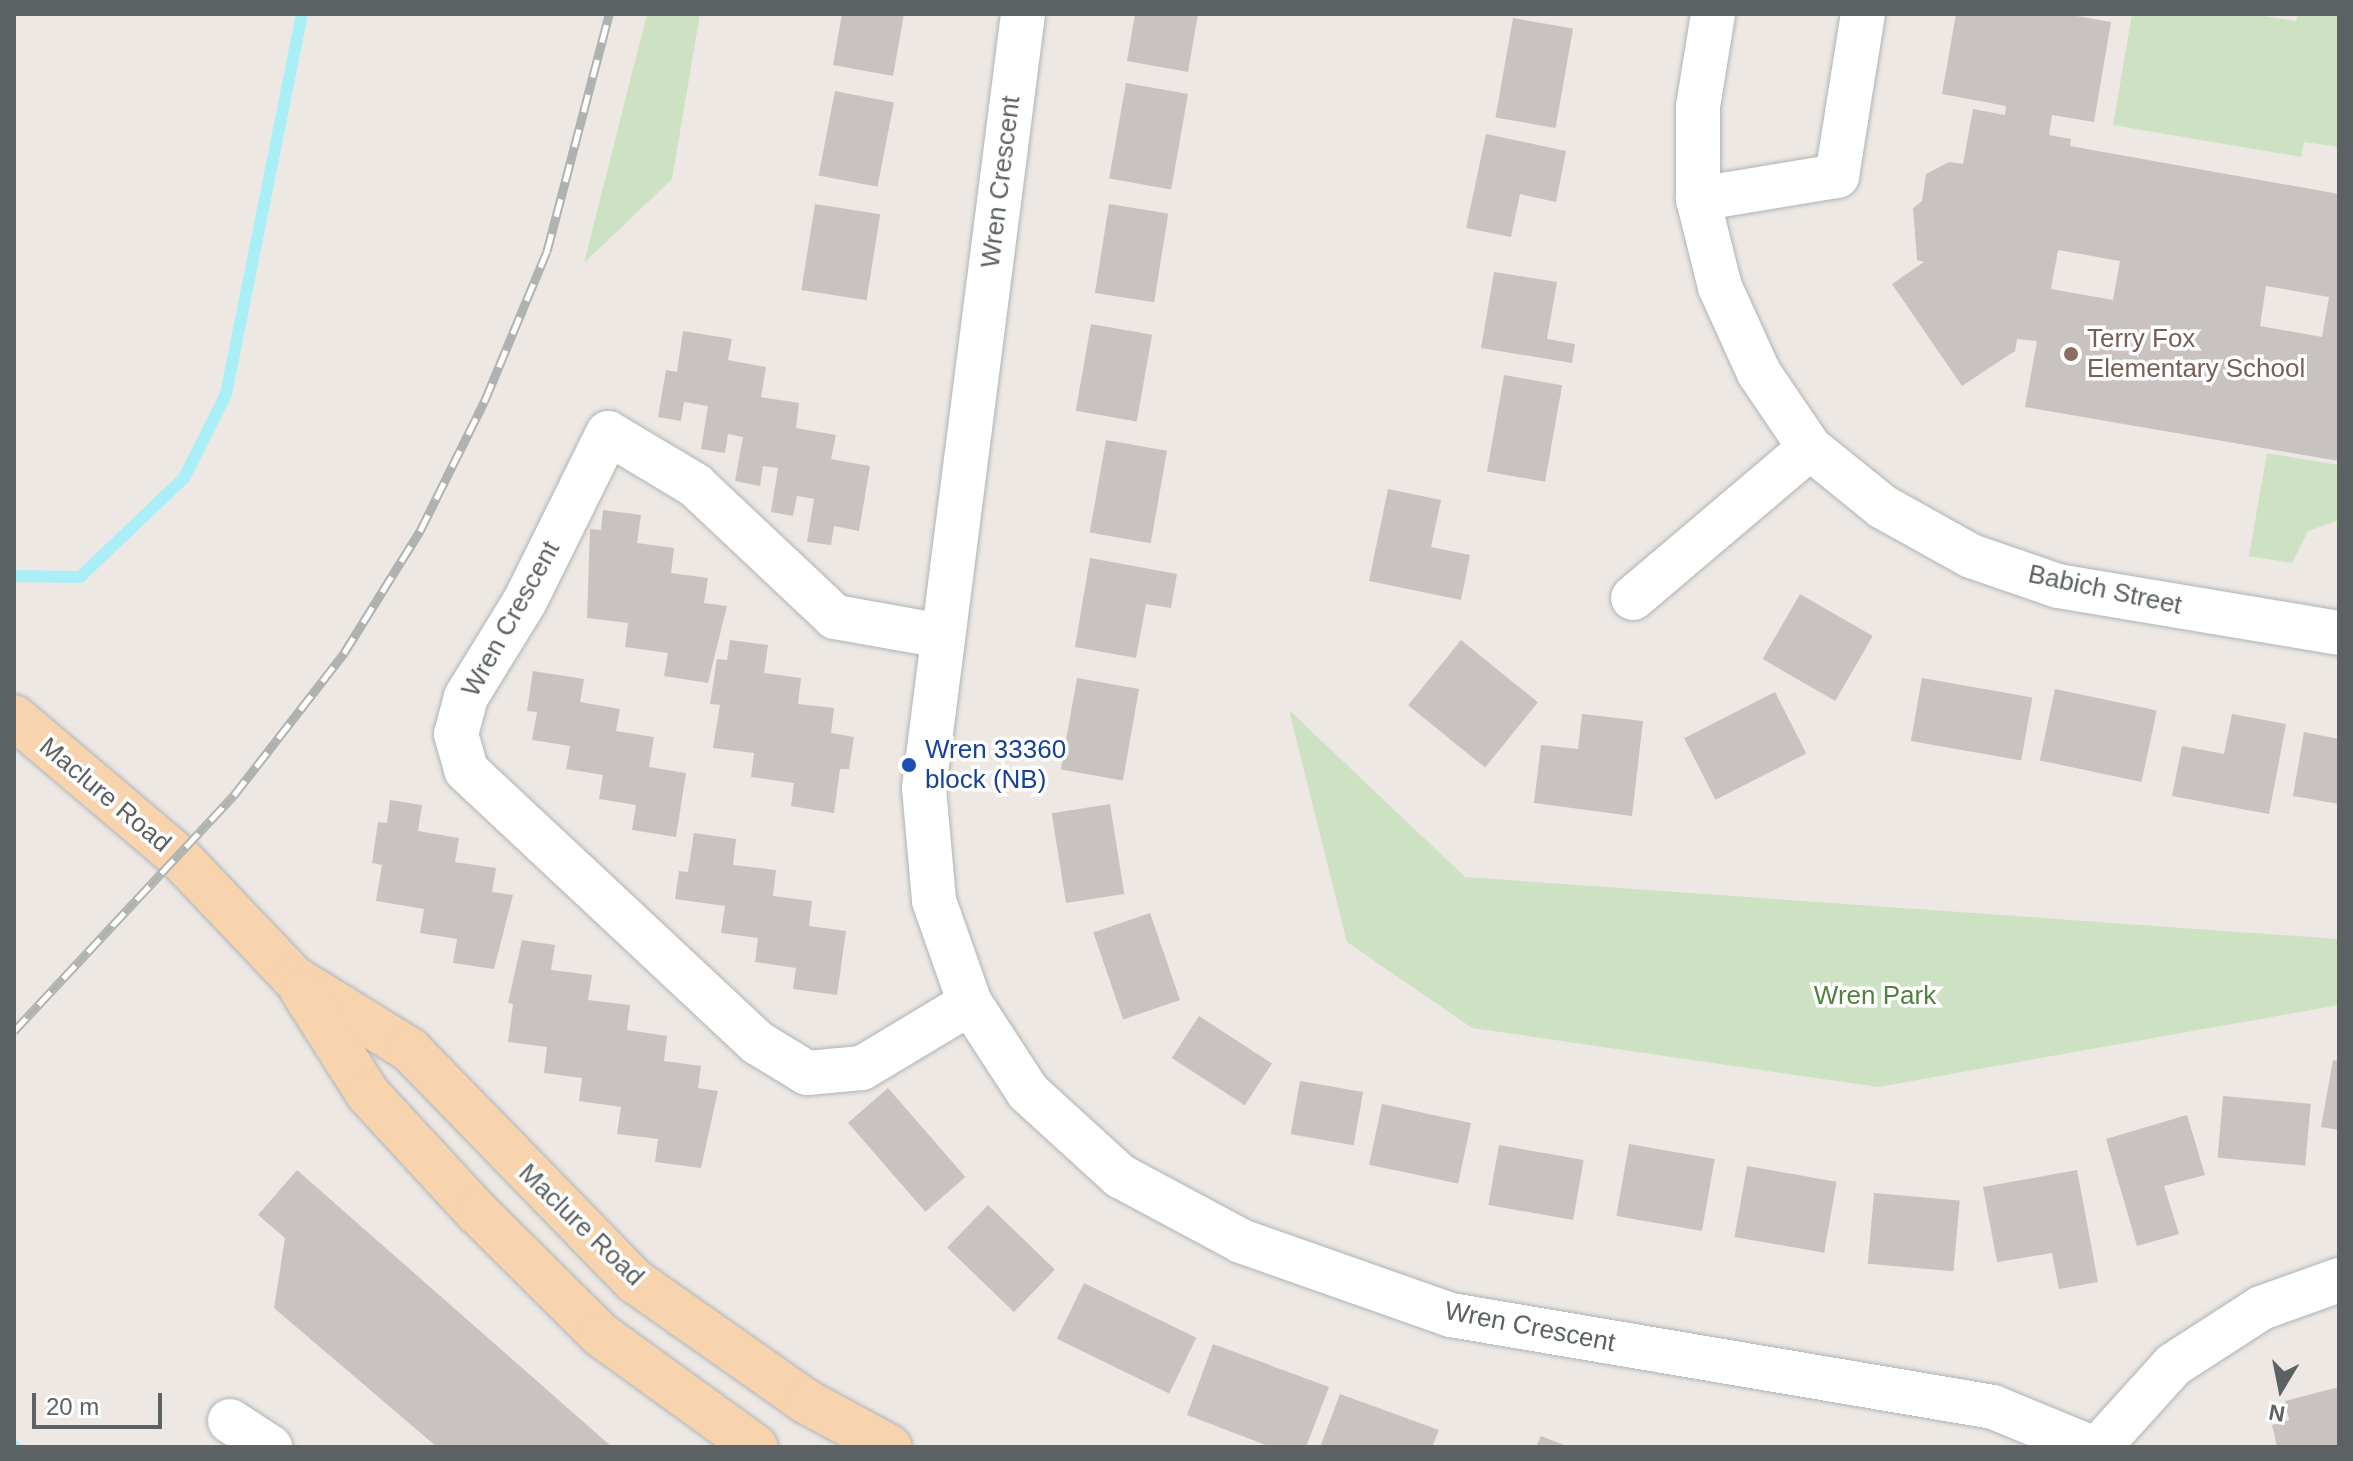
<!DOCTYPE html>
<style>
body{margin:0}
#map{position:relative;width:2353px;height:1461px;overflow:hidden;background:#ede8e4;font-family:Helvetica,sans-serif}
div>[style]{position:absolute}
.green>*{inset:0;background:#cde2c2}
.stream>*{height:12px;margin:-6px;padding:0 6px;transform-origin:6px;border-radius:6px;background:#aaeff7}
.building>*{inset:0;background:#c8c3c0;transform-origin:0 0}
.roads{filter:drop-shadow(0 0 2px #afb3b5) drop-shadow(0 0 2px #afb3b5)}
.minor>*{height:44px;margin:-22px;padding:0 22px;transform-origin:22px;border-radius:22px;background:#fff}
.major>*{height:44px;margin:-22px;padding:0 22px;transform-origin:22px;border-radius:22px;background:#f7d3ae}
.rail>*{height:9px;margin-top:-4.5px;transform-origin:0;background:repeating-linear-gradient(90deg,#fff 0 18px,#b0b1b1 0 36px);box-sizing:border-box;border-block:2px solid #b0b1b1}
.dots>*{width:22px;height:22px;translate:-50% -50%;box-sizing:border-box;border:4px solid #fff;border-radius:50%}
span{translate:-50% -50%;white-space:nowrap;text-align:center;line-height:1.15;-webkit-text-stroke:7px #fff;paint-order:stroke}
.street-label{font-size:26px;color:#5c6163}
.education-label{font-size:26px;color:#785e54}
.left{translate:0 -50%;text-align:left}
.transit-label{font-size:26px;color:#164399}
.park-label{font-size:26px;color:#50813d}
.frame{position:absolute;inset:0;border:16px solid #5c6163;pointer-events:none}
.north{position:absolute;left:2241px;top:1349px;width:80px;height:80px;-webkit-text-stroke:6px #fff;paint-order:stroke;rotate:190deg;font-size:22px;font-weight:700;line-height:32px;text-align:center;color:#5c6163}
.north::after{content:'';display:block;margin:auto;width:28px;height:36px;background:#5c6163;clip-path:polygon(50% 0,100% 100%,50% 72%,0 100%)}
.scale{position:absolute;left:32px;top:1393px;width:130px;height:36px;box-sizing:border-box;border:4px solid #5c6163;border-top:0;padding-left:10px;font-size:24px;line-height:28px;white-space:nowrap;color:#5c6163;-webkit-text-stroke:6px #fff;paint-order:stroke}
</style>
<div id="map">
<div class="green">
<i style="clip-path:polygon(647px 14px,700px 14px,672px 179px,584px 263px)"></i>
<i style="clip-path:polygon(2132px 14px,2251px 14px,2296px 21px,2298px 14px,2339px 14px,2339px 147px,2304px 142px,2301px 157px,2113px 125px)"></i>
<i style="clip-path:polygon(2267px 453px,2339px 465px,2339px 520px,2308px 531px,2292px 563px,2249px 556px)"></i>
<i style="clip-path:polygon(1289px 710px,1465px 877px,2339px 939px,2339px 1005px,1878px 1087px,1472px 1028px,1347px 942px)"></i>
</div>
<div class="stream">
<i style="left:14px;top:576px;width:66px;rotate:0.9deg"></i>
<i style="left:80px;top:577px;width:144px;rotate:-43.6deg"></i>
<i style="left:184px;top:478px;width:94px;rotate:-63.4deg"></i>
<i style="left:226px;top:394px;width:388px;rotate:-78.7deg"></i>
<i style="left:14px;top:1446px;width:1px;rotate:45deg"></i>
</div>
<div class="building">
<i style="clip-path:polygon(842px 14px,904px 14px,893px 76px,833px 65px)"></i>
<i style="clip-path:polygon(1135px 14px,1198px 14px,1188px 72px,1127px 61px)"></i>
<i style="clip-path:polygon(evenodd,1956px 14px,2065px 14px,2111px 22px,2094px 122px,2052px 115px,2049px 135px,2071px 139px,2070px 146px,2339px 194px,2339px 461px,2025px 407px,2037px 341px,2017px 339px,2015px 351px,1962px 386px,1892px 284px,1924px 262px,1917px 260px,1913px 208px,1922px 201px,1926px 174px,1949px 162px,1963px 164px,1973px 109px,2005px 115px,2006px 106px,1942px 94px,1956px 14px,2058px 250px,2120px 261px,2113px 300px,2051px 289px,2058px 250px,1956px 14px,2266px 286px,2329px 297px,2322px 337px,2260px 326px,2266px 286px)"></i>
<i style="left:1513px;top:18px;width:61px;height:101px;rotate:10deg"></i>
<i style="left:1126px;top:83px;width:63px;height:97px;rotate:10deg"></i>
<i style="left:835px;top:91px;width:60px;height:86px;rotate:11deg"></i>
<i style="clip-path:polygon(1486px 134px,1566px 151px,1556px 202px,1520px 194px,1511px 237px,1466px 228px)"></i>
<i style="left:815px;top:204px;width:66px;height:87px;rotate:9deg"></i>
<i style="left:1109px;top:204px;width:60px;height:90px;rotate:9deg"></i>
<i style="clip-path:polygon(1494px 272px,1557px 282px,1547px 339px,1575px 344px,1572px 363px,1481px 348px)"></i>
<i style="left:1091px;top:324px;width:62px;height:88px;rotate:10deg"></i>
<i style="clip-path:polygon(683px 331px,732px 339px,728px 360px,766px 367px,761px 397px,799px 403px,796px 428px,836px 435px,831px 459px,870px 466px,859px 531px,834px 526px,831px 545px,807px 542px,814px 499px,797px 496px,793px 516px,771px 512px,778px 468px,763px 466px,760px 486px,735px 481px,743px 437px,728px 434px,725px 453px,701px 449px,708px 406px,684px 402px,681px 421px,658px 417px,666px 370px,677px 372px)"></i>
<i style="left:1504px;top:375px;width:59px;height:98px;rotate:10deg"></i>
<i style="left:1106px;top:440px;width:62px;height:94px;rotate:10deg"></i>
<i style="clip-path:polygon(1388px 489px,1441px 500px,1431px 547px,1470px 555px,1461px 600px,1369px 581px)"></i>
<i style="clip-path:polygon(603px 510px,641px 515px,637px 543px,674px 548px,671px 573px,708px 578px,704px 603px,727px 606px,708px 683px,664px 676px,668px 653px,625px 647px,628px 623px,587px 618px,590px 529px,601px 530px)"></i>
<i style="clip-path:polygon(1090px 558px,1177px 574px,1171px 608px,1146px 604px,1136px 658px,1075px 647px)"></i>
<i style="left:1800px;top:594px;width:84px;height:75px;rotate:30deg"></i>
<i style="clip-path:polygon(730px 640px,768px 645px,764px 673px,801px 678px,798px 704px,834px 708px,831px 733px,854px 737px,849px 769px,840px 769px,834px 813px,791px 806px,794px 783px,751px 777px,754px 753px,713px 748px,720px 705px,710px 704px,717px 659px,727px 660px)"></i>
<i style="left:1461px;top:640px;width:99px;height:84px;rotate:39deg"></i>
<i style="clip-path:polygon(533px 671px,584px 679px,580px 702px,620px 709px,616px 731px,654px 737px,649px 767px,686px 773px,676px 837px,632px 830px,636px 805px,599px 799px,603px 775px,566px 769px,570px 746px,532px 740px,537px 712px,527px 711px)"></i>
<i style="left:1077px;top:678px;width:63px;height:93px;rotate:10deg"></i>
<i style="left:1922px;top:678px;width:112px;height:64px;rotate:10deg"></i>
<i style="left:2055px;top:689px;width:104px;height:73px;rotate:12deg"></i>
<i style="left:1775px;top:692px;width:69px;height:102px;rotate:63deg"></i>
<i style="clip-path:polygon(1582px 714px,1643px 721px,1632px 816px,1534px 803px,1541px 745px,1578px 749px)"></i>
<i style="clip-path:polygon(2232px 714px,2286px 724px,2269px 814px,2172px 796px,2182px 746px,2224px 754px)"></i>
<i style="clip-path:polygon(2304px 732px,2339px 739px,2339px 804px,2293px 796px)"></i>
<i style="clip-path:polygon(390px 800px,422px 805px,418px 831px,459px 838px,455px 862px,496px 868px,492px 892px,513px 895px,494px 969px,453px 963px,457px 939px,420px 933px,424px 909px,376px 901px,382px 865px,372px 863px,378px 822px,387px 823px)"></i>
<i style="left:1110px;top:804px;width:91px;height:59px;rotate:81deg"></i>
<i style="clip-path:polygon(694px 833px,736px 839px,733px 865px,776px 870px,773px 896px,812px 901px,809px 926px,846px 931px,837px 995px,793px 989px,796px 968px,755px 962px,758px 938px,721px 933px,725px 906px,675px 899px,679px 871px,688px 872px)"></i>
<i style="left:1150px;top:913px;width:92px;height:60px;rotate:71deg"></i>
<i style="clip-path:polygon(522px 940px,555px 945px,551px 970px,592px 975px,588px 1000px,630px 1005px,627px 1030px,667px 1036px,664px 1061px,701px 1066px,698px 1088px,718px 1091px,701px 1168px,655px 1162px,658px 1139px,617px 1134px,621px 1107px,579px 1101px,582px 1078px,544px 1073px,547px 1047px,508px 1042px,513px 1004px,508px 1003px)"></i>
<i style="left:1199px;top:1016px;width:87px;height:50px;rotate:33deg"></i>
<i style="clip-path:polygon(2333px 1060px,2339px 1061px,2339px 1130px,2321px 1127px)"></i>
<i style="left:1300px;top:1081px;width:64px;height:54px;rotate:10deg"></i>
<i style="left:888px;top:1088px;width:118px;height:53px;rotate:49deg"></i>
<i style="left:2223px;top:1096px;width:88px;height:62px;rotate:5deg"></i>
<i style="left:1382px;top:1104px;width:91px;height:62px;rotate:12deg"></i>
<i style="clip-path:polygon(2187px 1115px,2205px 1175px,2164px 1186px,2179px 1234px,2137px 1246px,2106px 1139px)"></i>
<i style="left:1629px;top:1144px;width:87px;height:73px;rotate:10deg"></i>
<i style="left:1499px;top:1145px;width:86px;height:61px;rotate:10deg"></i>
<i style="left:1747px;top:1166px;width:91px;height:72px;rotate:10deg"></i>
<i style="clip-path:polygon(297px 1170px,612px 1447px,437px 1447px,274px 1308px,285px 1238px,258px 1215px)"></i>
<i style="clip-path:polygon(2077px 1170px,2098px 1282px,2059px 1289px,2052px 1253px,1997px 1262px,1983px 1187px)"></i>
<i style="left:1874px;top:1193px;width:86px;height:71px;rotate:5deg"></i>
<i style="left:988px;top:1205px;width:93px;height:59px;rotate:44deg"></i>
<i style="left:1084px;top:1283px;width:125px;height:62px;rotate:26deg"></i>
<i style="clip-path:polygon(1213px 1344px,1329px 1387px,1306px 1447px,1271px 1447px,1187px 1415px)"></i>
<i style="clip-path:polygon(2339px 1387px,2339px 1447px,2277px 1447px,2272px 1425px,2289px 1420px,2285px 1401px)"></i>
<i style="clip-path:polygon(1340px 1394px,1439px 1430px,1432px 1447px,1320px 1447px)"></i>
<i style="clip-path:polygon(1541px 1436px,1569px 1447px,1536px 1447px)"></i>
</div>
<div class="roads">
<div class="minor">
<i style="left:1023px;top:14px;width:780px;rotate:97.29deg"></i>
<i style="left:924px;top:788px;width:113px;rotate:84.9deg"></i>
<i style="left:934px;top:901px;width:108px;rotate:70.6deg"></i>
<i style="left:970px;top:1003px;width:106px;rotate:56.9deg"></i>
<i style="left:1028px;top:1092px;width:125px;rotate:42.4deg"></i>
<i style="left:1120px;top:1176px;width:137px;rotate:28.2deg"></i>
<i style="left:1241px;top:1241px;width:223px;rotate:19.4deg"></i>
<i style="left:1451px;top:1315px;width:550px;rotate:9.63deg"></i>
<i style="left:1993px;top:1407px;width:105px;rotate:22.4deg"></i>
<i style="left:1713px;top:14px;width:94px;rotate:99.2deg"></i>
<i style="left:1698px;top:107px;width:92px;rotate:90deg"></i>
<i style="left:1698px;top:199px;width:91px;rotate:76deg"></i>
<i style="left:1720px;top:287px;width:94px;rotate:65.6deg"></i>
<i style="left:1759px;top:373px;width:91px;rotate:55.8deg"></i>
<i style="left:1810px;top:448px;width:94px;rotate:38.9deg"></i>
<i style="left:1883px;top:507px;width:101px;rotate:29.1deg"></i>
<i style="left:1971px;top:556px;width:92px;rotate:19deg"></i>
<i style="left:2058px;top:586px;width:285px;rotate:9.5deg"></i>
<i style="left:1698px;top:199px;width:141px;rotate:-9.4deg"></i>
<i style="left:1837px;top:176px;width:164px;rotate:-80.9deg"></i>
<i style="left:1633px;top:598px;width:232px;rotate:-40.3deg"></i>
<i style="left:942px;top:636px;width:109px;rotate:-169.9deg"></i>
<i style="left:835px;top:617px;width:192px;rotate:-136.7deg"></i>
<i style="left:695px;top:485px;width:101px;rotate:-149.1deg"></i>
<i style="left:608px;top:433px;width:187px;rotate:116.3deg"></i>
<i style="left:525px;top:601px;width:113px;rotate:121.6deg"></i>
<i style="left:466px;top:697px;width:38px;rotate:105deg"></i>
<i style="left:456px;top:734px;width:37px;rotate:74deg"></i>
<i style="left:466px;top:770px;width:400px;rotate:43.1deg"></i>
<i style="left:758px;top:1043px;width:57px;rotate:31.5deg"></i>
<i style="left:807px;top:1073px;width:55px;rotate:-5.2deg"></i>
<i style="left:862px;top:1068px;width:126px;rotate:-31deg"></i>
<i style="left:230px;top:1421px;width:48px;rotate:33deg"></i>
<i style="left:2099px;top:1447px;width:110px;rotate:-47.9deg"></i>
<i style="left:2173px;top:1365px;width:105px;rotate:-32.9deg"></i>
<i style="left:2261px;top:1308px;width:83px;rotate:-19.7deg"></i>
</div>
<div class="major">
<i style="left:14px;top:717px;width:216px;rotate:40.3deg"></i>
<i style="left:179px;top:857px;width:167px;rotate:46.5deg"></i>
<i style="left:294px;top:978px;width:137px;rotate:31.8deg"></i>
<i style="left:410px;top:1050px;width:324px;rotate:45.8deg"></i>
<i style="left:636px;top:1282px;width:209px;rotate:35.1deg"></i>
<i style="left:807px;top:1402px;width:94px;rotate:28.5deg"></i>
<i style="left:302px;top:990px;width:123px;rotate:57.6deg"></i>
<i style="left:368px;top:1094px;width:162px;rotate:47.3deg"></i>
<i style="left:478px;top:1213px;width:173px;rotate:44.8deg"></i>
<i style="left:601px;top:1335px;width:191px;rotate:35.9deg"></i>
</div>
</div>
<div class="rail">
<i style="left:14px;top:1031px;width:323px;rotate:-47deg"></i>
<i style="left:234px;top:795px;width:180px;rotate:-52.2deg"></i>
<i style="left:344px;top:653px;width:144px;rotate:-58.1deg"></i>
<i style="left:420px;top:531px;width:146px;rotate:-63.6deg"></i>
<i style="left:485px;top:400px;width:161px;rotate:-67.4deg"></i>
<i style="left:547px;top:251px;width:245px;rotate:-75.3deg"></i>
</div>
<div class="dots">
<i style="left:2071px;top:354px;background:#8d6e63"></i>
<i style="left:909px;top:765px;background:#1a4fb4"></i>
</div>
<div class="street-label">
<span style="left:1001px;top:182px;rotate:-83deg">Wren Crescent</span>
<span style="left:2105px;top:590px;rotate:12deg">Babich Street</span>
<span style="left:511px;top:619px;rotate:-61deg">Wren Crescent</span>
<span style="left:105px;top:795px;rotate:40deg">Maclure Road</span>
<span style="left:581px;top:1225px;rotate:44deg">Maclure Road</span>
<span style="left:1530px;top:1327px;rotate:11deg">Wren Crescent</span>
</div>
<div class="education-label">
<span class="left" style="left:2087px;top:354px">Terry Fox<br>Elementary School</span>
</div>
<div class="transit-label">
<span class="left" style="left:925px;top:765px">Wren 33360<br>block (NB)</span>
</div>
<div class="park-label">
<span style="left:1875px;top:996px">Wren Park</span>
</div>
<div class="frame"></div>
<div class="north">N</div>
<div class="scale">20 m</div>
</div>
